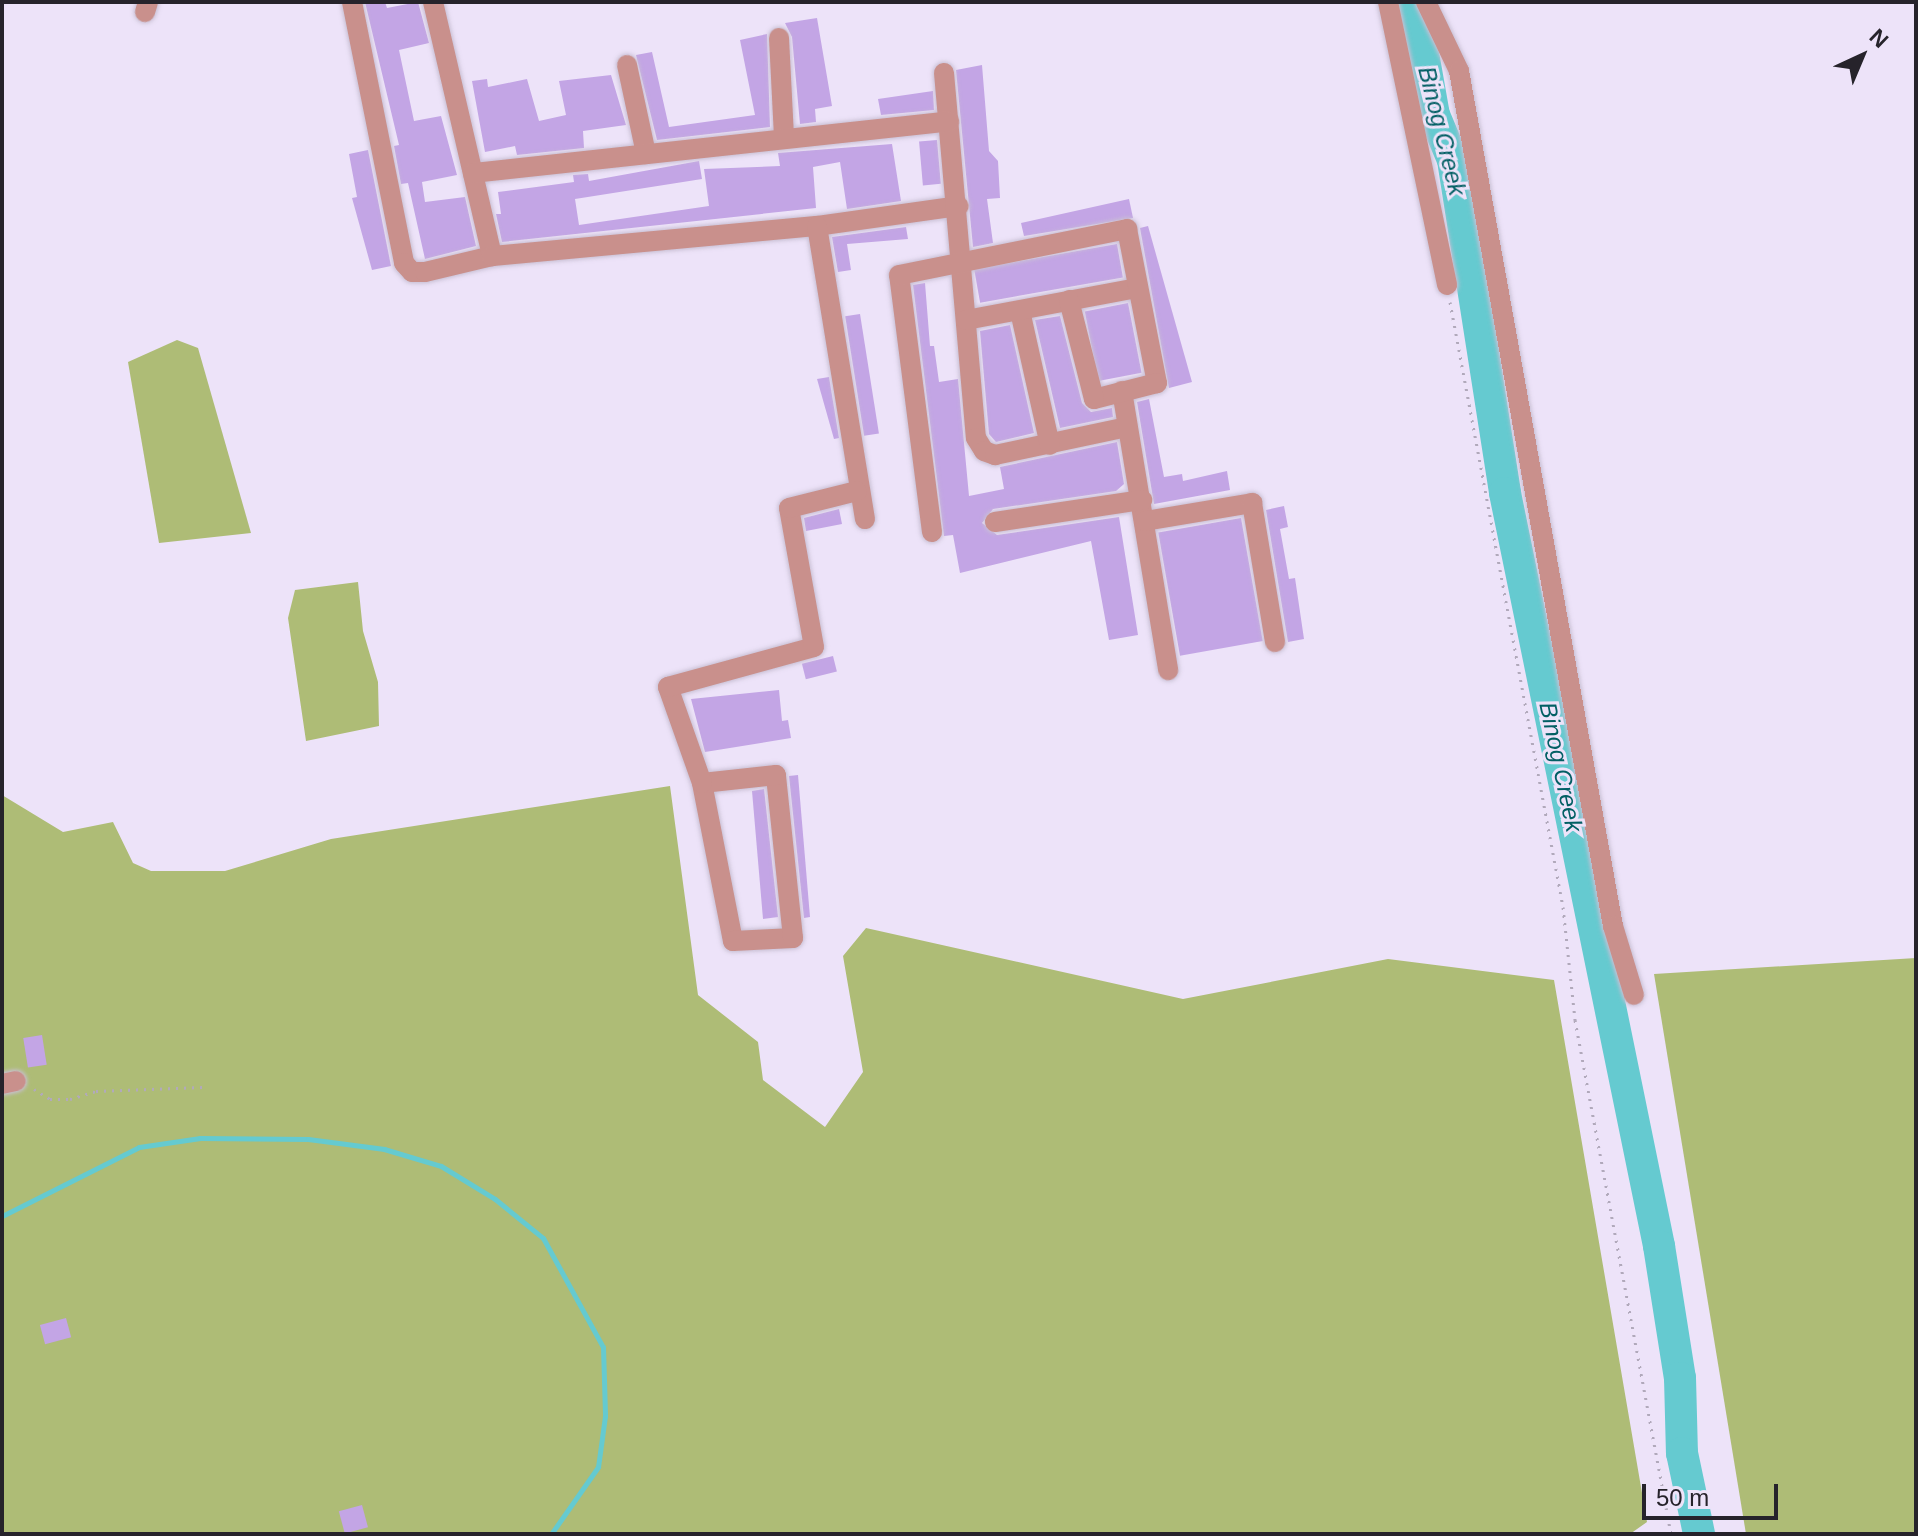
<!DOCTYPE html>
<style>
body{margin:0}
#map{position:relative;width:1918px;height:1536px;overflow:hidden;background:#ede3f9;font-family:Helvetica,sans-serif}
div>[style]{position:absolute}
.forest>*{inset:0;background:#aebc76}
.stream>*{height:5px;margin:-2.5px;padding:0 2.5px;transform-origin:2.5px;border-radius:2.5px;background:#65cad0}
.river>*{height:32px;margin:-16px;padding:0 16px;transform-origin:16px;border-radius:16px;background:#65cad0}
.building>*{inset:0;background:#c3a5e5;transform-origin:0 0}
.path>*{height:3px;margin-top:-1.5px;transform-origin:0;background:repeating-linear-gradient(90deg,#b1a9bb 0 2px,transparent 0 8px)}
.roads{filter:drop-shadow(0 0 2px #c9c0d4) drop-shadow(0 0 2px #c9c0d4)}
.minor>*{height:20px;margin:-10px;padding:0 10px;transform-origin:10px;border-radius:10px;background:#c9908c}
span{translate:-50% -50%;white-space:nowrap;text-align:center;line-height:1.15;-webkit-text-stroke:6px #ede3f9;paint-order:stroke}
.water-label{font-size:24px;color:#025f64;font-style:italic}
.frame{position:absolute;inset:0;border:4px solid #26232b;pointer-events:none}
.north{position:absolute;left:1822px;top:16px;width:80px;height:80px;-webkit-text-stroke:6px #ede3f9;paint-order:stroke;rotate:44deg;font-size:22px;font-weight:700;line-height:32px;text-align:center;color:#26232b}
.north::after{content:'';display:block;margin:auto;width:28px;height:36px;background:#26232b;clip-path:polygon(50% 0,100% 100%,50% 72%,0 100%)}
.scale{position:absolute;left:1642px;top:1484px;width:136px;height:36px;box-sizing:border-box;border:4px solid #26232b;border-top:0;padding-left:10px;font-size:24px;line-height:28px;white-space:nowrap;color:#26232b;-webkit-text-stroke:6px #ede3f9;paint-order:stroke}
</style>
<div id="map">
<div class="forest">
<i style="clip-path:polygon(177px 340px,198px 348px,251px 533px,159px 543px,128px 362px)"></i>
<i style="clip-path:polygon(358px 582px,363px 631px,378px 682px,379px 726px,306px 741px,288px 618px,295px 590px)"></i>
<i style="clip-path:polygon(670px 786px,698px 995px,758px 1042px,763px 1080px,825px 1127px,863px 1072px,843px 956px,866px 928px,1183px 999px,1388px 959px,1554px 980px,1647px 1522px,1630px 1534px,2px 1534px,2px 795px,63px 832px,113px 822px,133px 863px,151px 871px,225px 871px,331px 839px)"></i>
<i style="clip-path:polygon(1916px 958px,1916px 1534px,1746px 1534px,1654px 974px)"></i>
</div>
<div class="stream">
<i style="left:2px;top:1216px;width:153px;rotate:-26.7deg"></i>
<i style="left:139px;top:1147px;width:62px;rotate:-8.4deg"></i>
<i style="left:200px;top:1138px;width:108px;rotate:0.5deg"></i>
<i style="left:308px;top:1139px;width:77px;rotate:7.5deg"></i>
<i style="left:384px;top:1149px;width:59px;rotate:16.6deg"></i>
<i style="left:441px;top:1166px;width:63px;rotate:31.4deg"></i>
<i style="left:495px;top:1199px;width:62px;rotate:39.1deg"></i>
<i style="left:543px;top:1238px;width:124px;rotate:61.2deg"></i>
<i style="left:603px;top:1347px;width:69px;rotate:88.3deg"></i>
<i style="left:605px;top:1416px;width:51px;rotate:97.8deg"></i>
<i style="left:598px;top:1467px;width:82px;rotate:125deg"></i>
</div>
<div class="river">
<i style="left:1414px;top:2px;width:115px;rotate:80deg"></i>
<i style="left:1434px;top:115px;width:49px;rotate:67.1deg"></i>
<i style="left:1453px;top:160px;width:337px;rotate:81.1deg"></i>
<i style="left:1505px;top:493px;width:769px;rotate:78.44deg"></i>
<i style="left:1659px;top:1246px;width:134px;rotate:81deg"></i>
<i style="left:1680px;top:1378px;width:75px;rotate:88.5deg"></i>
<i style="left:1682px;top:1453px;width:83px;rotate:78.1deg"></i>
</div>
<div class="building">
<i style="clip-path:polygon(365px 2px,385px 2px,387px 8px,418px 2px,429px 43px,399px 50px,414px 121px,441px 116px,457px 175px,422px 182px,425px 202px,465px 197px,476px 246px,425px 259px,408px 183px,401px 184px,394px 146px,399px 145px)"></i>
<i style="clip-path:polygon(817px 18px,832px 106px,815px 109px,816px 122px,800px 124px,792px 37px,785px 23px)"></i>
<i style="clip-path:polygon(767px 34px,770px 127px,657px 140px,636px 55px,652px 52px,669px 127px,755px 115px,740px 40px)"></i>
<i style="clip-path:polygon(982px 65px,989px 151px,998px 161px,1000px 198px,987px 199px,993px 243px,973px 247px,956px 70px)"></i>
<i style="clip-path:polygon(611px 75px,626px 125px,583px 131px,584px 148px,517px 155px,515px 146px,485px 152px,472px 81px,487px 79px,488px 87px,527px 79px,539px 121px,566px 115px,559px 81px)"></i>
<i style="clip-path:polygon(933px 91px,934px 110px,881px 115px,878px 99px)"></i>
<i style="left:937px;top:140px;width:44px;height:18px;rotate:85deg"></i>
<i style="clip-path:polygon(892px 144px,901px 201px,847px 209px,840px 162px,813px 167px,816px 208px,502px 242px,496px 214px,501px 214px,498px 192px,574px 182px,573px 175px,588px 174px,589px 181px,699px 161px,702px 179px,575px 199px,579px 225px,709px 206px,704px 169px,780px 166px,778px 153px)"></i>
<i style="clip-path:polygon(368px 150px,391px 266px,372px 270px,352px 198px,357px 197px,349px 154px)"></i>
<i style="clip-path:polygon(1129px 199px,1133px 218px,1024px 236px,1021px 223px)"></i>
<i style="clip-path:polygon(1148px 226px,1192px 382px,1169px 388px,1140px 228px)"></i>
<i style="clip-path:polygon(906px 227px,908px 239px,847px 244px,851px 270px,838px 272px,832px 237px)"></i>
<i style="left:1117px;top:244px;width:34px;height:145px;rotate:80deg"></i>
<i style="clip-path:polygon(925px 283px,930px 346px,934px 346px,939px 382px,958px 379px,969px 496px,1004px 489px,1000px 467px,1117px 442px,1124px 484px,1116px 491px,993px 509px,982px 523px,997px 535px,1119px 517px,1138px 635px,1109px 640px,1091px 541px,960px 573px,953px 535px,944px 536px,913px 285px)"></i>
<i style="left:1128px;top:303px;width:71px;height:44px;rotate:79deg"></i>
<i style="left:860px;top:314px;width:121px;height:15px;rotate:81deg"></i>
<i style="clip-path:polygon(1060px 316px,1082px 403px,1091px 412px,1112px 408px,1113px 417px,1060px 428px,1035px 320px)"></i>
<i style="clip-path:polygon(1010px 325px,1034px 433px,996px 442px,989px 434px,980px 331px)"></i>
<i style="clip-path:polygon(829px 377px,839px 438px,834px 439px,817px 379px)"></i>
<i style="clip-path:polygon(1149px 399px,1164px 477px,1182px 474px,1183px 481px,1227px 471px,1230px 490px,1154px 504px,1137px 402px)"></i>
<i style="clip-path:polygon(1284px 506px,1288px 527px,1280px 529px,1289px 579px,1295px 578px,1304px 639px,1288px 642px,1266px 510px)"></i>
<i style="clip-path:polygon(839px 509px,842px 524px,806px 531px,804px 518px)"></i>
<i style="left:1241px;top:518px;width:125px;height:84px;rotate:80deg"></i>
<i style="left:833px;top:656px;width:16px;height:32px;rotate:76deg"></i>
<i style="clip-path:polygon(779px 690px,782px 721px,788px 720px,791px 738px,705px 752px,691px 699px)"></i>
<i style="clip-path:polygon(798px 775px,810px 917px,804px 918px,789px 776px)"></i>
<i style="clip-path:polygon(764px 789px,778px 917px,763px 919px,752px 791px)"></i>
<i style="left:42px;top:1035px;width:30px;height:19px;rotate:81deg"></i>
<i style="left:66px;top:1318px;width:20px;height:27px;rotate:75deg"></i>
<i style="left:362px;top:1505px;width:23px;height:24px;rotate:75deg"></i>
</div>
<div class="path">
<i style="left:1450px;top:302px;width:615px;rotate:79.42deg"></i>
<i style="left:1563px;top:907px;width:114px;rotate:83.9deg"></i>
<i style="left:1575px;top:1020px;width:523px;rotate:79.42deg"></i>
<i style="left:34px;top:1089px;width:19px;rotate:32deg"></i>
<i style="left:50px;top:1099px;width:20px"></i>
<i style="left:70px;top:1099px;width:27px;rotate:-17deg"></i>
<i style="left:96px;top:1091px;width:107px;rotate:-2.1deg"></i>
</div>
<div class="roads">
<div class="minor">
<i style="left:352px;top:2px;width:266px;rotate:78.7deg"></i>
<i style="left:404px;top:263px;width:12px;rotate:48deg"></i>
<i style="left:412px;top:272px;width:13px"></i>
<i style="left:425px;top:272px;width:69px;rotate:-13.4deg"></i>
<i style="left:433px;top:2px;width:261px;rotate:76.9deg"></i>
<i style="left:492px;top:256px;width:326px;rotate:-5.3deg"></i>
<i style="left:817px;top:226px;width:143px;rotate:-8deg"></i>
<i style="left:1388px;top:2px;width:289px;rotate:78.2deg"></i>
<i style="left:1426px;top:2px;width:76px;rotate:64.4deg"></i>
<i style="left:1459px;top:71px;width:869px;rotate:79.79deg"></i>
<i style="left:1613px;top:926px;width:72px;rotate:73.1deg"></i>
<i style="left:145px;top:12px;width:10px;rotate:-73deg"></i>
<i style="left:779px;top:38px;width:99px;rotate:87.1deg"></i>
<i style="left:627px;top:65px;width:91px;rotate:77.9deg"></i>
<i style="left:944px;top:73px;width:366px;rotate:85deg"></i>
<i style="left:976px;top:438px;width:15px;rotate:58deg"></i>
<i style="left:984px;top:451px;width:12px;rotate:20deg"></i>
<i style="left:995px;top:455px;width:135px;rotate:-12deg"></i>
<i style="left:473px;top:173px;width:479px;rotate:-6.2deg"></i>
<i style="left:817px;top:226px;width:297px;rotate:80.7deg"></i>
<i style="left:1020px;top:311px;width:137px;rotate:77.4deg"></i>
<i style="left:966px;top:320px;width:174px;rotate:-10.6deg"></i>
<i style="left:1122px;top:391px;width:283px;rotate:80.6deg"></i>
<i style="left:1145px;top:521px;width:109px;rotate:-9.5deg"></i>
<i style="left:1252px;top:503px;width:141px;rotate:80.6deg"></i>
<i style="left:995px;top:522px;width:149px;rotate:-8.5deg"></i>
<i style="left:932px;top:532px;width:259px;rotate:-97.3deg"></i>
<i style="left:899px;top:275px;width:233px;rotate:-11.4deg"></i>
<i style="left:1127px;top:229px;width:157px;rotate:79deg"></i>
<i style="left:1157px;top:383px;width:65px;rotate:165.7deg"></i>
<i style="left:1094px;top:399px;width:102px;rotate:-104.2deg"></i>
<i style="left:702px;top:783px;width:161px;rotate:78.9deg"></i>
<i style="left:733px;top:941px;width:60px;rotate:-2.9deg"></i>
<i style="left:793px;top:938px;width:164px;rotate:-96deg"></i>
<i style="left:776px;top:775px;width:74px;rotate:173.8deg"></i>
<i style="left:702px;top:783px;width:102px;rotate:-109.5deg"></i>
<i style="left:668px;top:687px;width:151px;rotate:-15.3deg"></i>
<i style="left:814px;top:647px;width:141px;rotate:-100.2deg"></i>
<i style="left:789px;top:508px;width:70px;rotate:-14deg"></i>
<i style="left:2px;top:1084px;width:14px;rotate:-12deg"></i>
</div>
</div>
<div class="water-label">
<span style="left:1442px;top:131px;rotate:76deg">Binog Creek</span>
<span style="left:1561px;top:767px;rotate:78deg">Binog Creek</span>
</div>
<div class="frame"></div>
<div class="north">N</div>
<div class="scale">50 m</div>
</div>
